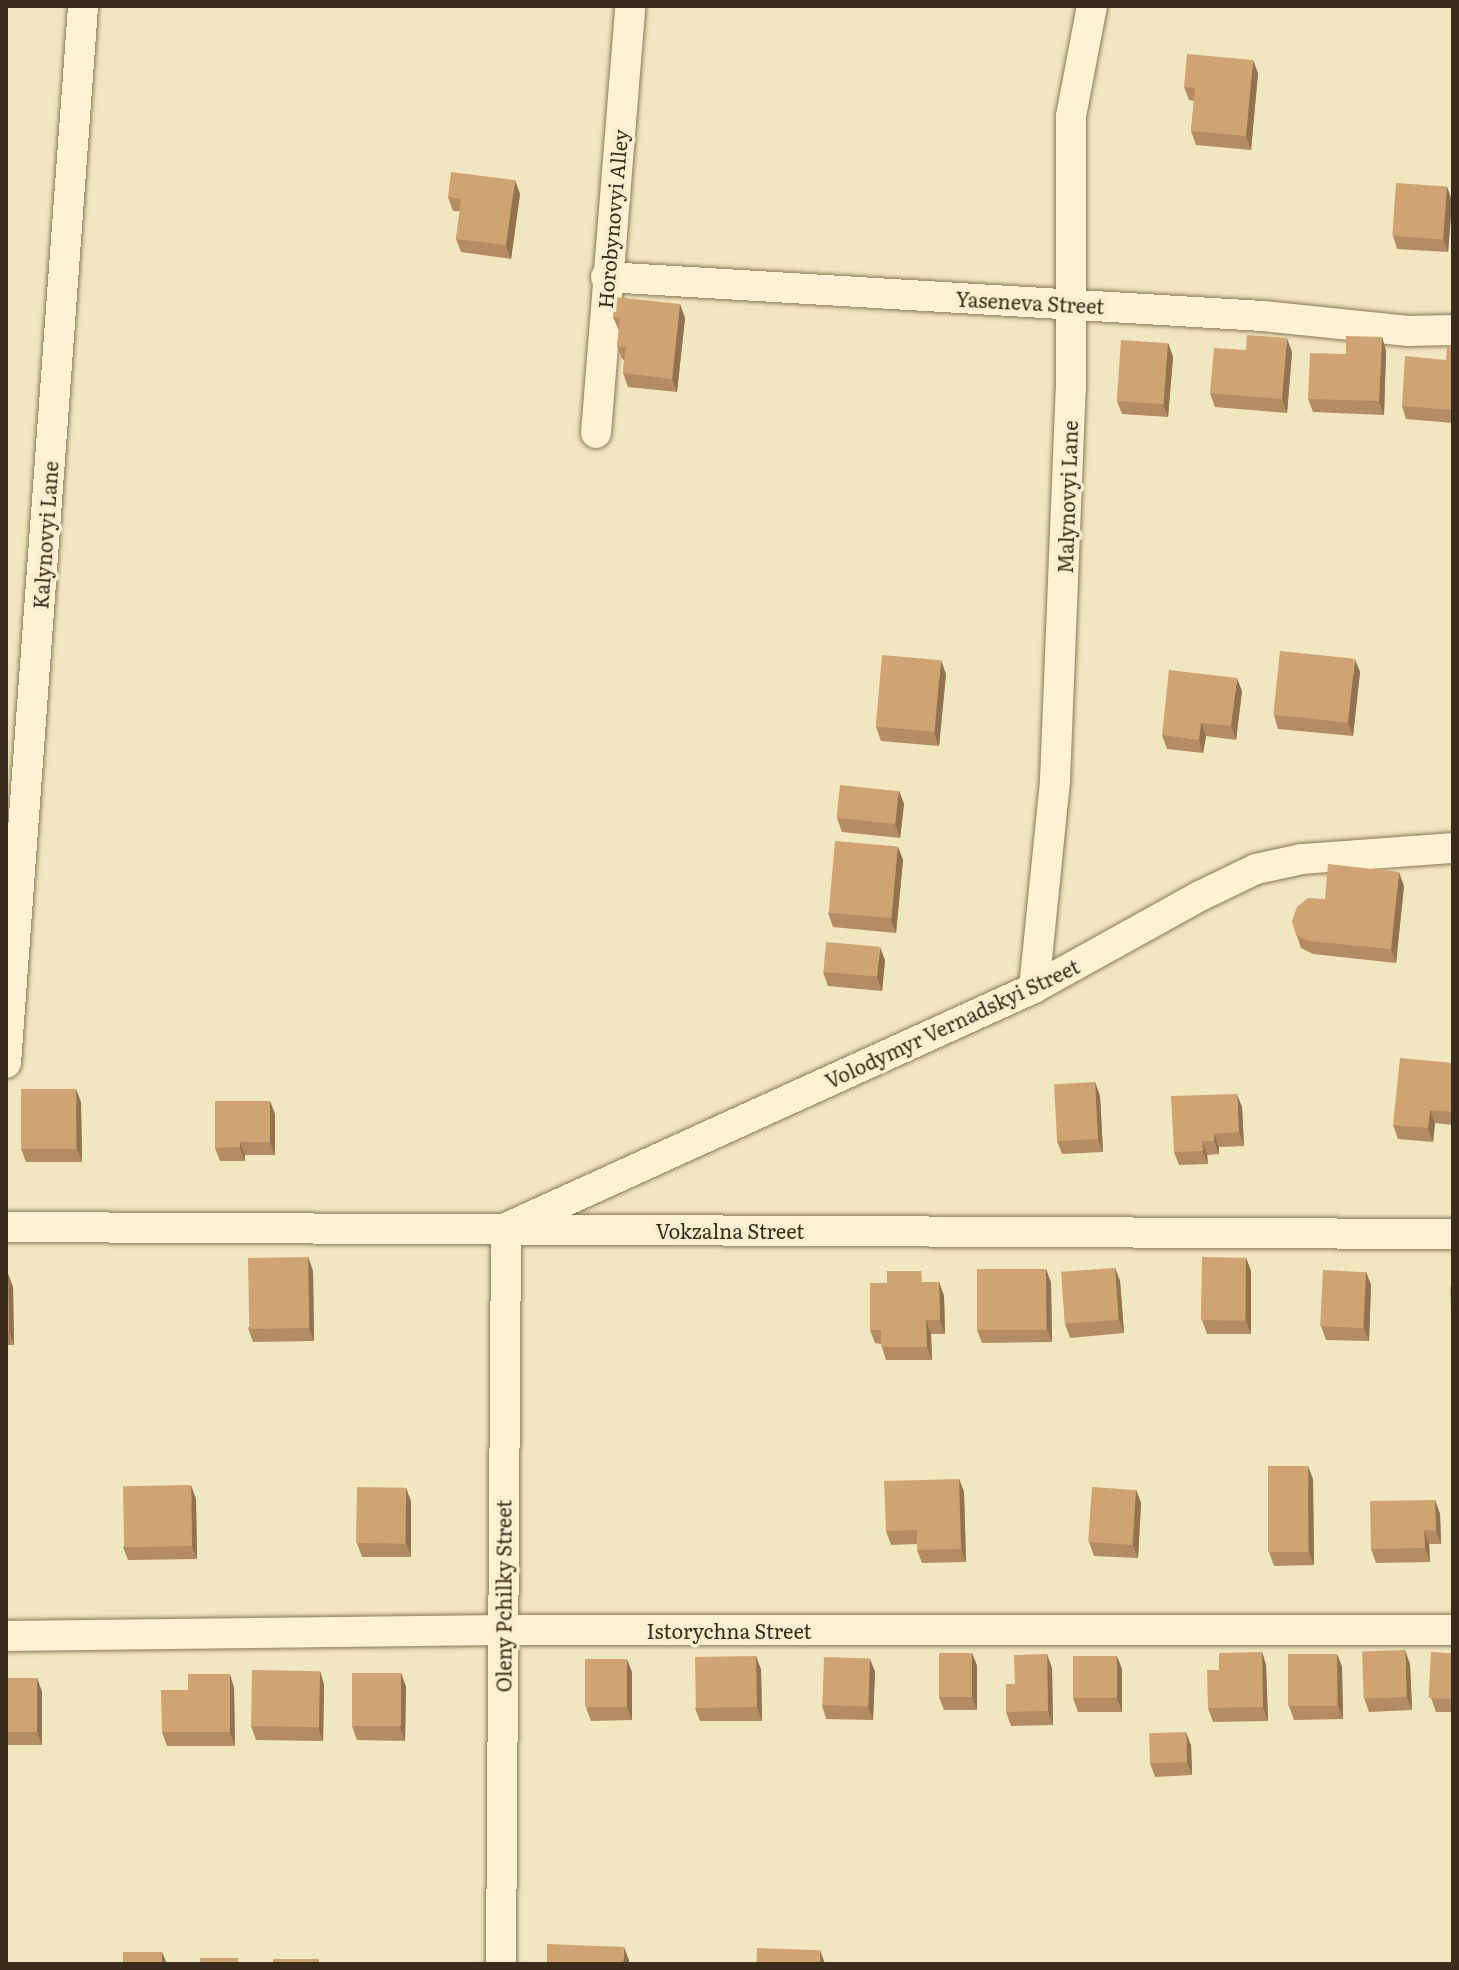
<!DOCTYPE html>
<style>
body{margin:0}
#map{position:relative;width:1459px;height:1970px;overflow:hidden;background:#f0e6bf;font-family:Literata,serif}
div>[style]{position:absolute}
.roads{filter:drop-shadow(0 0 2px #897756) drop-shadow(0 0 2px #897756)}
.minor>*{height:30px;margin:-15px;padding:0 15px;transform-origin:15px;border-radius:15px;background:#faf2d2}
.wall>*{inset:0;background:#b38c63}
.shaded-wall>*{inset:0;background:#927250}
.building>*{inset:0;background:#d0a373;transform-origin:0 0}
span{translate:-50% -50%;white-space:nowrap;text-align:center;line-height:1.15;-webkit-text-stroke:7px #f7efcf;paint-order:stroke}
.street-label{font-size:20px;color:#382c1c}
.frame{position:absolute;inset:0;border:8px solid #382c1c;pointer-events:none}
</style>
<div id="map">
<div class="roads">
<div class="minor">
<i style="left:606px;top:277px;width:658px;rotate:3.4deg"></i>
<i style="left:1263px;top:316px;width:146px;rotate:5.9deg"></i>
<i style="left:1408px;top:331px;width:45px;rotate:-1.3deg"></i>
<i style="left:596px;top:433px;width:428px;rotate:-85.4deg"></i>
<i style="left:1034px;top:988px;width:209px;rotate:-84.2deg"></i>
<i style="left:1055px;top:780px;width:391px;rotate:-87.7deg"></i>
<i style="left:1071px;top:389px;width:273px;rotate:-90deg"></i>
<i style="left:1071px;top:116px;width:112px;rotate:-79.2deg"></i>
<i style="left:6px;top:1063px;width:1060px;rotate:-85.83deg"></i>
<i style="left:6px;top:1227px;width:1447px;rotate:0.28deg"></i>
<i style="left:6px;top:1636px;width:497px;rotate:-0.7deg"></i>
<i style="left:503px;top:1630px;width:950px"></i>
<i style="left:501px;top:1964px;width:736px;rotate:-89.61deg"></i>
<i style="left:506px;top:1228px;width:580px;rotate:-24.44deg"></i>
<i style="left:1034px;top:988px;width:192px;rotate:-29deg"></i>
<i style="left:1202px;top:895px;width:60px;rotate:-25.7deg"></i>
<i style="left:1256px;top:869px;width:47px;rotate:-12.3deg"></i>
<i style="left:1302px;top:859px;width:151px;rotate:-4.2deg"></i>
</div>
</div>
<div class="wall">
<i style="clip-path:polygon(1258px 73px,1251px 150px,1196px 145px,1191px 131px,1194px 101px,1189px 100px,1184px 87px)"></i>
<i style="clip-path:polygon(1447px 187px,1452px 201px,1448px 252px,1397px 249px,1393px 236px)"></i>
<i style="clip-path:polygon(520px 194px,511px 259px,461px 252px,456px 239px,460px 211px,453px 211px,448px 197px)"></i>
<i style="clip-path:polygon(680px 304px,685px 318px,677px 392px,628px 387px,623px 373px,624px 360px,622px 359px,617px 346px,619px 331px,613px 317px)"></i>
<i style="clip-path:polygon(1382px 337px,1386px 351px,1384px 415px,1313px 412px,1308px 399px,1346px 354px)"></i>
<i style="clip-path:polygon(1168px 343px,1173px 357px,1168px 417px,1122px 414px,1117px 401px)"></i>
<i style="clip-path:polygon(1453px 346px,1453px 423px,1406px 419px,1402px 406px,1446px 360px)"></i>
<i style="clip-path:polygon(1246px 350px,1292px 352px,1287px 413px,1215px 407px,1210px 393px)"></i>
<i style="clip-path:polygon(1360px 672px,1353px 736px,1278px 729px,1274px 715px)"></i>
<i style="clip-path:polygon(946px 674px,939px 746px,881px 741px,876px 727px)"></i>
<i style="clip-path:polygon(1242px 691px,1236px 740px,1206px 736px,1203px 753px,1167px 749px,1162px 735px)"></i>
<i style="clip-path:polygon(899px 791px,904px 804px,900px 838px,842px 832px,837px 818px)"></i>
<i style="clip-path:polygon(898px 847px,903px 860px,896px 933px,833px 927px,828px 913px)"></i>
<i style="clip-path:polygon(1404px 886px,1396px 963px,1313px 954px,1301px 948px,1292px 921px,1325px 899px)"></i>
<i style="clip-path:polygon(885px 960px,882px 991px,828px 986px,823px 972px)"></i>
<i style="clip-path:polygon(1453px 1063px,1453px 1125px,1435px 1123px,1433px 1142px,1398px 1139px,1393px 1125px)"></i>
<i style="clip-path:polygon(1095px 1082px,1100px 1096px,1103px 1152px,1062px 1154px,1057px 1141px)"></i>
<i style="clip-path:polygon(81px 1102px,82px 1162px,26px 1162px,21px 1149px)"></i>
<i style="clip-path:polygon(1242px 1107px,1244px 1146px,1219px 1147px,1219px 1154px,1207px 1155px,1208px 1164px,1179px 1165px,1174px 1152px)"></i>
<i style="clip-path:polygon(275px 1114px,275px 1155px,245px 1155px,245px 1161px,220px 1161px,215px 1148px)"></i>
<i style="clip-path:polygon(308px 1257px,313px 1271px,314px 1341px,253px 1342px,248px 1328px)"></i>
<i style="clip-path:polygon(1246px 1258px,1251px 1271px,1251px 1334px,1207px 1334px,1202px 1320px)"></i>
<i style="clip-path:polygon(1115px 1268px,1120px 1281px,1124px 1333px,1070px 1338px,1065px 1324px)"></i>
<i style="clip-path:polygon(1046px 1269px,1051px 1283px,1052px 1342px,982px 1343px,977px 1330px)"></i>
<i style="clip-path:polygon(1366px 1272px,1371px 1285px,1369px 1341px,1326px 1340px,1321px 1326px)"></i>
<i style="clip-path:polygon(6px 1274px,8px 1274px,13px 1287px,14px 1345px,6px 1345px)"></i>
<i style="clip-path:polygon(925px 1282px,939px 1282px,944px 1296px,945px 1334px,931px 1334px,932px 1360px,886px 1360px,881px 1344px,875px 1343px,870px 1330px)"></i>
<i style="clip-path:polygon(959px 1479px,964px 1492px,966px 1562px,922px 1563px,917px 1550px,917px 1544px,891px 1545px,886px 1531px)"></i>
<i style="clip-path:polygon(1313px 1479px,1314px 1565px,1274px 1566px,1269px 1552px)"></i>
<i style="clip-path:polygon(1136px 1490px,1141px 1503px,1138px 1558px,1094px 1556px,1089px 1542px)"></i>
<i style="clip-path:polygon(196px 1499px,197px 1559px,128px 1560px,123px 1547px)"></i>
<i style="clip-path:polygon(1435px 1500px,1440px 1514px,1441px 1544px,1429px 1544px,1430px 1562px,1376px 1563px,1371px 1549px)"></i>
<i style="clip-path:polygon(411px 1501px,411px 1557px,362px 1557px,357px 1543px)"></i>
<i style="clip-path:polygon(1262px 1652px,1266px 1665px,1268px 1721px,1213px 1722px,1208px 1708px,1219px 1670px)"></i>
<i style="clip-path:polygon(972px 1653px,977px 1666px,977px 1710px,944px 1710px,939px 1697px)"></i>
<i style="clip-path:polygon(1453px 1653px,1453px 1712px,1436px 1712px,1431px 1698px)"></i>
<i style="clip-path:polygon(1337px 1654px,1342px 1667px,1343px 1719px,1294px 1720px,1289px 1706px)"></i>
<i style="clip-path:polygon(756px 1656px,761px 1670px,762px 1721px,700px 1721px,695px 1708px)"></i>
<i style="clip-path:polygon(870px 1659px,875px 1672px,873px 1720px,826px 1719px,822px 1705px)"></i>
<i style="clip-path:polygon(1410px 1664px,1412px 1710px,1369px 1712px,1364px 1698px)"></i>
<i style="clip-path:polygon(1052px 1668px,1053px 1725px,1011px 1726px,1006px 1712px,1015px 1684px)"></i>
<i style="clip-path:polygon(1122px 1669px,1122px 1712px,1078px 1712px,1073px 1698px)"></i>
<i style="clip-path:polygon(320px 1671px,324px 1685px,323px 1741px,256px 1740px,251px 1726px)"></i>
<i style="clip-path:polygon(632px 1672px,632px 1720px,591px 1721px,586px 1708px)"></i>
<i style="clip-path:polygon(401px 1673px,406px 1687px,405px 1741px,357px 1740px,352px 1726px)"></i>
<i style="clip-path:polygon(6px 1678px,37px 1678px,42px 1692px,42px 1745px,6px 1745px)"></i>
<i style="clip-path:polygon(234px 1688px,235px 1746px,167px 1746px,162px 1732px)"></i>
<i style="clip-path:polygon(1191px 1745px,1192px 1775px,1155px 1777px,1150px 1763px)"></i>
</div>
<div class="shaded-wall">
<i style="clip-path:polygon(1253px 60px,1258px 73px,1251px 150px,1246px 136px)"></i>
<i style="clip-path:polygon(515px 180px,520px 194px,511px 259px,506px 245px)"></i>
<i style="clip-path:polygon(1447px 187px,1452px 201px,1448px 252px,1443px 239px)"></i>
<i style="clip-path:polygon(680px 304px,685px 318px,677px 392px,672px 379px)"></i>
<i style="clip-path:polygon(1382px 337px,1386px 351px,1384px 415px,1379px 401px)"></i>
<i style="clip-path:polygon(1287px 338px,1292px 352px,1287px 413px,1282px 399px)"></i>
<i style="clip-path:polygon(1168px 343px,1173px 357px,1168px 417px,1163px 404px)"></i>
<i style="clip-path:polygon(1355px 659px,1360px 672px,1353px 736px,1348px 723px)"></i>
<i style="clip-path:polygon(941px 660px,946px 674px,939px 746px,934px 733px)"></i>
<i style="clip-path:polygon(1237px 678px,1242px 691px,1236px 740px,1231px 726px)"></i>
<i style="clip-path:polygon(1201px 723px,1206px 736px,1203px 753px,1199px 740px)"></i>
<i style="clip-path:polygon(899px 791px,904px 804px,900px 838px,895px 824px)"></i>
<i style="clip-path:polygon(898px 847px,903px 860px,896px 933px,891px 920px)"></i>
<i style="clip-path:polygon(1399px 872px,1404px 886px,1396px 963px,1391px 949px)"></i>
<i style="clip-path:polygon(880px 947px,885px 960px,882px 991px,877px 977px)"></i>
<i style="clip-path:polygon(1095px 1082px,1100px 1096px,1103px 1152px,1098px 1139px)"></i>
<i style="clip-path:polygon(76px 1089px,81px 1102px,82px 1162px,77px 1148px)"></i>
<i style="clip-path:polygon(1237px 1094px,1242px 1107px,1244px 1146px,1239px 1132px)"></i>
<i style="clip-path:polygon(270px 1101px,275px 1114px,275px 1155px,270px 1142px)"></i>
<i style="clip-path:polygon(1430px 1110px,1435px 1123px,1433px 1142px,1428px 1128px)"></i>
<i style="clip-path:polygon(1214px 1134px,1219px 1147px,1219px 1154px,1214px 1141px)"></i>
<i style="clip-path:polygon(1202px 1141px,1207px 1155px,1208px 1164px,1203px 1151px)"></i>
<i style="clip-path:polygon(240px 1142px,245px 1155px,245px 1161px,240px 1147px)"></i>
<i style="clip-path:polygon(308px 1257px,313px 1271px,314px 1341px,309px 1328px)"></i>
<i style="clip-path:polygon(1246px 1258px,1251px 1271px,1251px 1334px,1246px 1321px)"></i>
<i style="clip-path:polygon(1115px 1268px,1120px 1281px,1124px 1333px,1119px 1320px)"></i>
<i style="clip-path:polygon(1046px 1269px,1051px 1283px,1052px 1342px,1047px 1329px)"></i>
<i style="clip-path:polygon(1366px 1272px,1371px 1285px,1369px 1341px,1364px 1328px)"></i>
<i style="clip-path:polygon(8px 1274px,13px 1287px,14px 1345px,9px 1331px)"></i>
<i style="clip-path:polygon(939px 1282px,944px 1296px,945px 1334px,940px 1320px)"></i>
<i style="clip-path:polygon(926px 1320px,931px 1334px,932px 1360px,927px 1347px)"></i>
<i style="clip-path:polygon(1308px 1466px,1313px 1479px,1314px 1565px,1309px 1552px)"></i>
<i style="clip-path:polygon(959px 1479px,964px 1492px,966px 1562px,961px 1549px)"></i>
<i style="clip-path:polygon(191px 1485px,196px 1499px,197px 1559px,192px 1546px)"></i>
<i style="clip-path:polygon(406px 1488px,411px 1501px,411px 1557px,406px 1543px)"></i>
<i style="clip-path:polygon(1136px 1490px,1141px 1503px,1138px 1558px,1133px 1545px)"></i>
<i style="clip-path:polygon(1435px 1500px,1440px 1514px,1441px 1544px,1436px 1531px)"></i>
<i style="clip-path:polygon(1424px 1530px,1429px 1544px,1430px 1562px,1425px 1548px)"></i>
<i style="clip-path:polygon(1405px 1650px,1410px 1664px,1412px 1710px,1407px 1697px)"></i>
<i style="clip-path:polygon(1262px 1652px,1266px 1665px,1268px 1721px,1263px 1707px)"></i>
<i style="clip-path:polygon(972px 1653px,977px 1666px,977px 1710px,972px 1697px)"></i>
<i style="clip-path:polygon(1047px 1654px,1052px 1668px,1053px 1725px,1048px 1711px)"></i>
<i style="clip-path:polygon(1337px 1654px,1342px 1667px,1343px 1719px,1338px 1705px)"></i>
<i style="clip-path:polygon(756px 1656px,761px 1670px,762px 1721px,757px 1707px)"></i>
<i style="clip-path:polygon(1117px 1656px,1122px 1669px,1122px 1712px,1117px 1698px)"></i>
<i style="clip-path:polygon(627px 1659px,632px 1672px,632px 1720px,627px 1707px)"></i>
<i style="clip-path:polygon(870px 1659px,875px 1672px,873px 1720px,868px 1707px)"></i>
<i style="clip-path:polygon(320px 1671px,324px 1685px,323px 1741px,318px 1727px)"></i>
<i style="clip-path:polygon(401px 1673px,406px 1687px,405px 1741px,400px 1727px)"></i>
<i style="clip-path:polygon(230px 1674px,234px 1688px,235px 1746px,230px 1732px)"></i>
<i style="clip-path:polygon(37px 1678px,42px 1692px,42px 1745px,37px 1732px)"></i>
<i style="clip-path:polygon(1186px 1732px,1191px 1745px,1192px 1775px,1187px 1762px)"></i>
<i style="clip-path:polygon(624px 1947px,629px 1960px,629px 1964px,623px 1964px)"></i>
<i style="clip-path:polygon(820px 1950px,825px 1964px,820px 1964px)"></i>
<i style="clip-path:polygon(162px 1952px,167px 1964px,162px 1964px)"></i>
</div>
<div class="building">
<i style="clip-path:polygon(1187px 54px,1253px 60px,1246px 136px,1191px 131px,1195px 88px,1184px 87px)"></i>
<i style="clip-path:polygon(451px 172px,515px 180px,506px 245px,456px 239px,461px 199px,448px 197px)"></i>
<i style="left:1396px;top:183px;width:51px;height:53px;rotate:4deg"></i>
<i style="clip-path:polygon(615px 297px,680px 304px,672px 379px,623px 373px,626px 347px,617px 346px,620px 318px,613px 317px)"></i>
<i style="clip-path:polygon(1247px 335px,1287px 338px,1282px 399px,1210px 393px,1214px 348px,1246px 350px)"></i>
<i style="clip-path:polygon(1346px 336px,1382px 337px,1379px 401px,1308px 399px,1310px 353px,1346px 354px)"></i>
<i style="left:1121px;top:340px;width:47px;height:61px;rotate:4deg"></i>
<i style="clip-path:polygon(1447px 345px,1453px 346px,1453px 410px,1402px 406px,1405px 356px,1446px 360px)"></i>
<i style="left:1280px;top:651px;width:75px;height:64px;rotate:6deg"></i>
<i style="left:882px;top:655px;width:59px;height:72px;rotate:5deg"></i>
<i style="clip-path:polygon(1169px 670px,1237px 678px,1231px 726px,1201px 723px,1199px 740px,1162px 735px)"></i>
<i style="left:840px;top:785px;width:59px;height:33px;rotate:6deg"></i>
<i style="left:835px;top:841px;width:63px;height:72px;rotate:5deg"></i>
<i style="clip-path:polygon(1328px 864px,1399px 872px,1391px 949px,1308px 941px,1296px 935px,1292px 921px,1297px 907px,1308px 898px,1325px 899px)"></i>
<i style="left:826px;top:942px;width:54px;height:30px;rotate:5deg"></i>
<i style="clip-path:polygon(1400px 1058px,1453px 1063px,1453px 1112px,1430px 1110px,1428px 1128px,1393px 1125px)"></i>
<i style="left:1095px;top:1082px;width:57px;height:41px;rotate:87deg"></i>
<i style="left:21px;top:1089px;width:55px;height:60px"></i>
<i style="clip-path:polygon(1237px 1094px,1239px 1132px,1214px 1134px,1214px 1141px,1202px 1141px,1203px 1151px,1174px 1152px,1171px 1096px)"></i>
<i style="clip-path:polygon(215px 1101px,270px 1101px,270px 1142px,240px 1142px,240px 1147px,215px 1148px)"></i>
<i style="left:308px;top:1257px;width:71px;height:60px;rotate:89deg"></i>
<i style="left:1202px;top:1257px;width:44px;height:63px;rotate:1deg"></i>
<i style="left:1115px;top:1268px;width:52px;height:54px;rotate:86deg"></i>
<i style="left:977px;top:1269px;width:69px;height:61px"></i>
<i style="left:1323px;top:1270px;width:43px;height:56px;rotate:3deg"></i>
<i style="clip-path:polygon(887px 1271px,921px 1271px,922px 1282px,939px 1282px,940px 1320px,926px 1320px,927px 1347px,881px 1347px,881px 1330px,870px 1330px,870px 1283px,887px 1283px)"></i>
<i style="clip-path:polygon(6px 1274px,8px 1274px,9px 1331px,6px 1331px)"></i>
<i style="clip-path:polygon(1450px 1287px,1453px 1287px,1453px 1337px,1452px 1337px)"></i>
<i style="left:1268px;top:1466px;width:40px;height:86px"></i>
<i style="clip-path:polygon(959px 1479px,961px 1549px,917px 1550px,917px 1530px,886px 1531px,884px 1481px)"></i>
<i style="left:191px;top:1485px;width:61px;height:68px;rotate:89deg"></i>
<i style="left:357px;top:1487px;width:49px;height:56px;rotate:1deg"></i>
<i style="left:1092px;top:1487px;width:44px;height:55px;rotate:4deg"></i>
<i style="clip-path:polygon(1435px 1500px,1436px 1531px,1424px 1530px,1425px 1548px,1371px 1549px,1370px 1501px)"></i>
<i style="left:1405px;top:1650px;width:47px;height:43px;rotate:88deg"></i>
<i style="clip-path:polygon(1262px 1652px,1263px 1707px,1208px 1708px,1207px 1670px,1219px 1670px,1219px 1653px)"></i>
<i style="left:1431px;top:1652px;width:22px;height:46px;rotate:3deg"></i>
<i style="left:939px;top:1653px;width:33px;height:44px"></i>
<i style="clip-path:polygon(1047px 1654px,1048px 1711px,1006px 1712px,1006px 1684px,1015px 1684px,1014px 1655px)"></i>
<i style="left:1288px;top:1654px;width:49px;height:52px"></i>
<i style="left:756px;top:1656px;width:51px;height:61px;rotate:89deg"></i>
<i style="left:1073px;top:1656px;width:44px;height:42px"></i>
<i style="left:824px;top:1657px;width:46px;height:48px;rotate:2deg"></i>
<i style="left:627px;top:1659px;width:48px;height:42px;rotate:90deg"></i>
<i style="left:252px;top:1670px;width:68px;height:56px;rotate:1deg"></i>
<i style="left:352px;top:1673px;width:49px;height:53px"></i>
<i style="clip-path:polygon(188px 1674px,230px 1674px,230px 1732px,162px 1732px,161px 1690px,188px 1690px)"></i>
<i style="left:6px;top:1678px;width:31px;height:54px"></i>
<i style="left:1186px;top:1732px;width:30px;height:37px;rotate:88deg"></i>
<i style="clip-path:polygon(547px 1944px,624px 1947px,623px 1964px,547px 1964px)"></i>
<i style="left:757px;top:1948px;width:63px;height:16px;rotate:2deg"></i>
<i style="left:123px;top:1952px;width:39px;height:12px"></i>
<i style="left:200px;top:1958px;width:38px;height:6px"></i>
<i style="left:273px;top:1959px;width:46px;height:5px"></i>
</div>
<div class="street-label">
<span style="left:612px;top:219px;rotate:-85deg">Horobynovyi Alley</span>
<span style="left:1030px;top:302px;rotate:3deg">Yaseneva Street</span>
<span style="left:1067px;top:497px;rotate:-88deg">Malynovyi Lane</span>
<span style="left:45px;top:535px;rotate:-86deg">Kalynovyi Lane</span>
<span style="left:952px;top:1023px;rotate:-25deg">Volodymyr Vernadskyi Street</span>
<span style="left:730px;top:1230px">Vokzalna Street</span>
<span style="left:503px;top:1596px;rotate:-90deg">Oleny Pchilky Street</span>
<span style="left:729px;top:1630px">Istorychna Street</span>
</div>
<div class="frame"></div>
</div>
